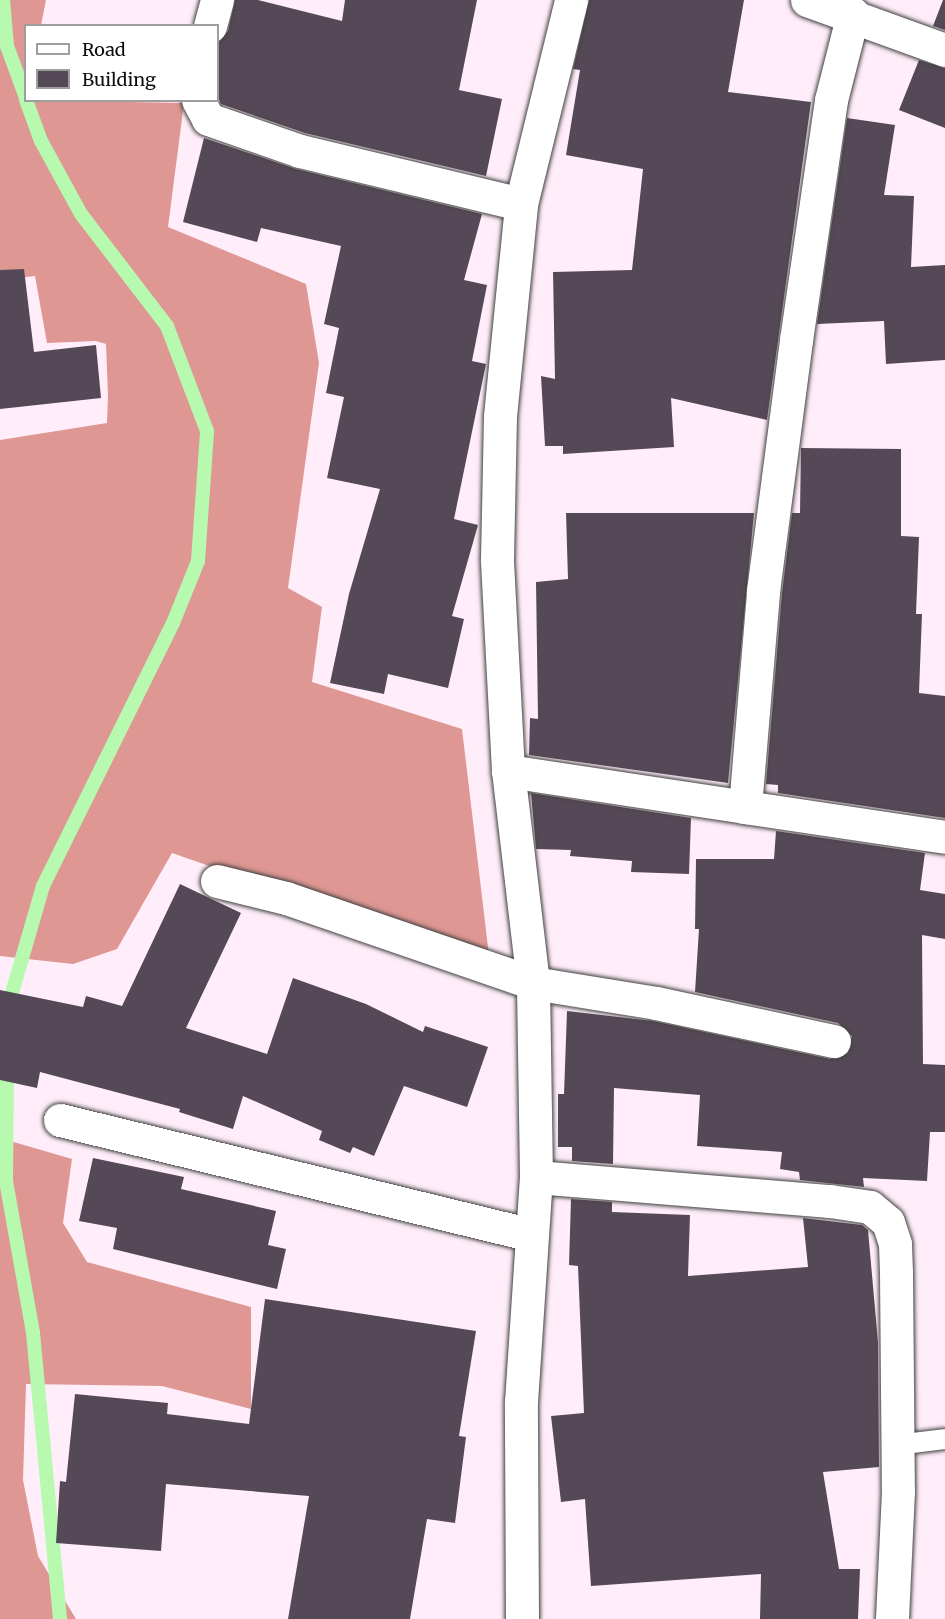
<!DOCTYPE html>
<style>
body{margin:0}
#map{position:relative;width:945px;height:1619px;overflow:hidden;background:#ffeefa;font-family:Merriweather,serif}
div>[style]{position:absolute}
.forest>*{inset:0;background:#de9793}
.stream>*{height:14px;margin:-7px;padding:0 7px;transform-origin:7px;border-radius:7px;background:#b7faaf}
.building>*{inset:0;background:#564957}
.roads{filter:drop-shadow(0 0 2px #404040) drop-shadow(0 0 2px #404040)}
.service>*{height:20px;margin:-10px;padding:0 10px;transform-origin:10px;border-radius:10px;background:#fff}
.minor>*{height:33px;margin:-16.5px;padding:0 16.5px;transform-origin:16.5px;border-radius:16.5px;background:#fff}
span{translate:-50% -50%;white-space:nowrap;text-align:center;line-height:1.15;-webkit-text-stroke:6px #fff;paint-order:stroke}
.legend{position:absolute;left:24px;top:24px;width:195px;height:78px;box-sizing:border-box;background:#fff;border:2px solid #9e9e9e;margin:0;padding:8px 10px;list-style:none;font-size:18px;color:#0d0d0d}
.legend li{display:flex;align-items:center;gap:12px;height:30px}
.legend b{width:30px;border:2px solid #9e9e9e}
</style>
<div id="map">
<div class="forest">
<i style="clip-path:polygon(0 0,46px 0,41px 25px,26px 26px,26px 100px,184px 103px,168px 227px,306px 284px,319px 363px,288px 588px,322px 607px,312px 682px,462px 729px,490px 964px,172px 853px,117px 949px,73px 964px,0 956px,0 440px,107px 423px,108px 396px,106px 344px,96px 341px,47px 343px,35px 276px,0 280px)"></i>
<i style="clip-path:polygon(0 1138px,72px 1159px,63px 1223px,87px 1262px,251px 1307px,251px 1409px,162px 1386px,26px 1384px,23px 1480px,38px 1556px,76px 1619px,0 1619px)"></i>
</div>
<div class="stream">
<i style="left:3px;top:0;width:46px;rotate:85deg"></i>
<i style="left:7px;top:46px;width:55px;rotate:69.9deg"></i>
<i style="left:7px;top:1010px;width:129px;rotate:-73.8deg"></i>
<i style="left:43px;top:886px;width:293px;rotate:-63.7deg"></i>
<i style="left:173px;top:623px;width:67px;rotate:-68deg"></i>
<i style="left:198px;top:561px;width:130px;rotate:-86deg"></i>
<i style="left:207px;top:431px;width:112px;rotate:-110.9deg"></i>
<i style="left:167px;top:326px;width:141px;rotate:-127.5deg"></i>
<i style="left:81px;top:214px;width:83px;rotate:-118.7deg"></i>
<i style="left:41px;top:141px;width:44px;rotate:-110.1deg"></i>
<i style="left:7px;top:1065px;width:116px;rotate:90.5deg"></i>
<i style="left:6px;top:1181px;width:154px;rotate:79.9deg"></i>
<i style="left:33px;top:1333px;width:287px;rotate:84.6deg"></i>
</div>
<div class="building">
<i style="clip-path:polygon(235px 0,258px 0,342px 21px,345px 0,477px 0,459px 90px,502px 99px,486px 176px,305px 133px,221px 104px,218px 97px,218px 43px,228px 31px)"></i>
<i style="clip-path:polygon(589px 0,744px 0,728px 92px,811px 102px,767px 420px,671px 398px,674px 447px,563px 454px,563px 446px,545px 446px,541px 376px,555px 379px,553px 272px,632px 270px,643px 169px,566px 155px,580px 70px,573px 69px)"></i>
<i style="clip-path:polygon(943px 0,945px 0,945px 30px,933px 26px)"></i>
<i style="clip-path:polygon(919px 60px,945px 68px,945px 128px,899px 110px)"></i>
<i style="clip-path:polygon(847px 118px,895px 125px,884px 195px,914px 196px,911px 267px,945px 265px,945px 360px,886px 364px,884px 321px,817px 324px)"></i>
<i style="clip-path:polygon(204px 138px,296px 169px,482px 214px,464px 280px,487px 285px,472px 361px,486px 364px,454px 519px,478px 525px,452px 616px,464px 619px,448px 688px,388px 674px,384px 694px,330px 683px,349px 594px,380px 489px,327px 478px,344px 397px,326px 393px,339px 328px,324px 324px,341px 246px,261px 228px,257px 242px,183px 222px)"></i>
<i style="clip-path:polygon(24px 269px,34px 352px,96px 345px,101px 398px,0 409px,0 270px)"></i>
<i style="clip-path:polygon(801px 448px,901px 449px,901px 536px,919px 537px,916px 614px,922px 614px,919px 693px,945px 696px,945px 818px,778px 793px,778px 785px,766px 784px,782px 593px,792px 513px,800px 513px)"></i>
<i style="clip-path:polygon(566px 513px,754px 513px,728px 783px,529px 755px,530px 718px,538px 719px,536px 582px,568px 579px)"></i>
<i style="clip-path:polygon(531px 793px,691px 818px,689px 874px,631px 872px,632px 861px,570px 856px,571px 850px,536px 849px)"></i>
<i style="clip-path:polygon(776px 831px,925px 853px,920px 890px,945px 894px,945px 939px,922px 935px,923px 1064px,945px 1065px,945px 1132px,930px 1132px,927px 1181px,863px 1178px,864px 1187px,800px 1180px,799px 1172px,780px 1169px,782px 1152px,697px 1146px,700px 1095px,614px 1088px,613px 1164px,572px 1161px,572px 1147px,558px 1147px,558px 1094px,564px 1094px,567px 1011px,653px 1021px,830px 1059px,848px 1053px,852px 1036px,838px 1023px,695px 992px,699px 929px,695px 929px,696px 859px,774px 859px)"></i>
<i style="clip-path:polygon(180px 884px,241px 913px,186px 1028px,267px 1054px,293px 978px,366px 1004px,423px 1032px,425px 1026px,488px 1047px,467px 1107px,404px 1086px,374px 1156px,353px 1147px,350px 1153px,319px 1140px,322px 1131px,243px 1096px,233px 1129px,179px 1112px,180px 1109px,40px 1072px,37px 1088px,0 1080px,0 990px,83px 1007px,86px 996px,122px 1006px)"></i>
<i style="clip-path:polygon(93px 1158px,184px 1177px,181px 1189px,276px 1211px,268px 1245px,286px 1249px,277px 1289px,113px 1249px,117px 1228px,79px 1221px)"></i>
<i style="clip-path:polygon(571px 1199px,612px 1202px,612px 1212px,690px 1215px,688px 1276px,808px 1267px,803px 1218px,862px 1225px,868px 1230px,878px 1342px,879px 1467px,823px 1472px,839px 1569px,860px 1569px,858px 1619px,760px 1619px,761px 1574px,591px 1586px,585px 1499px,561px 1502px,551px 1416px,584px 1413px,578px 1266px,569px 1265px)"></i>
<i style="clip-path:polygon(265px 1299px,476px 1331px,459px 1436px,466px 1437px,455px 1523px,427px 1519px,410px 1619px,288px 1619px,309px 1496px,166px 1484px,161px 1551px,56px 1543px,60px 1481px,66px 1482px,75px 1394px,168px 1403px,167px 1414px,249px 1424px)"></i>
</div>
<div class="roads">
<div class="service">
<i style="left:896px;top:1445px;width:49px;rotate:-7deg"></i>
</div>
<div class="minor">
<i style="left:807px;top:0;width:147px;rotate:19.9deg"></i>
<i style="left:210px;top:26px;width:27px;rotate:-75deg"></i>
<i style="left:198px;top:100px;width:21px;rotate:62deg"></i>
<i style="left:208px;top:119px;width:97px;rotate:19.2deg"></i>
<i style="left:300px;top:151px;width:227px;rotate:13.5deg"></i>
<i style="left:508px;top:771px;width:240px;rotate:8.6deg"></i>
<i style="left:745px;top:807px;width:217px;rotate:-85.2deg"></i>
<i style="left:763px;top:591px;width:253px;rotate:-82.5deg"></i>
<i style="left:796px;top:340px;width:243px;rotate:-81.7deg"></i>
<i style="left:831px;top:100px;width:89px;rotate:-75.7deg"></i>
<i style="left:745px;top:807px;width:202px;rotate:8.5deg"></i>
<i style="left:217px;top:881px;width:71px;rotate:13.8deg"></i>
<i style="left:286px;top:898px;width:261px;rotate:19deg"></i>
<i style="left:533px;top:983px;width:125px;rotate:9.2deg"></i>
<i style="left:656px;top:1003px;width:182px;rotate:12.1deg"></i>
<i style="left:60px;top:1120px;width:485px;rotate:13.7deg"></i>
<i style="left:536px;top:1177px;width:295px;rotate:4.7deg"></i>
<i style="left:830px;top:1201px;width:40px;rotate:8.5deg"></i>
<i style="left:870px;top:1207px;width:23px;rotate:40deg"></i>
<i style="left:888px;top:1222px;width:23px;rotate:72deg"></i>
<i style="left:895px;top:1244px;width:28px;rotate:88deg"></i>
<i style="left:896px;top:1272px;width:219px;rotate:89.5deg"></i>
<i style="left:898px;top:1491px;width:128px;rotate:92.7deg"></i>
<i style="left:522px;top:1619px;width:217px;rotate:-90.3deg"></i>
<i style="left:521px;top:1402px;width:225px;rotate:-86.2deg"></i>
<i style="left:536px;top:1177px;width:194px;rotate:-90.9deg"></i>
<i style="left:533px;top:983px;width:213px;rotate:-96.7deg"></i>
<i style="left:508px;top:771px;width:212px;rotate:-93deg"></i>
<i style="left:497px;top:559px;width:143px;rotate:-88.8deg"></i>
<i style="left:500px;top:416px;width:213px;rotate:-84.3deg"></i>
<i style="left:521px;top:204px;width:210px;rotate:-76.2deg"></i>
</div>
</div>
<ul class="legend">
<li><b style="height:8px;background:#fff"></b>Road</li>
<li><b style="height:16px;background:#564957"></b>Building</li>
</ul>
</div>
